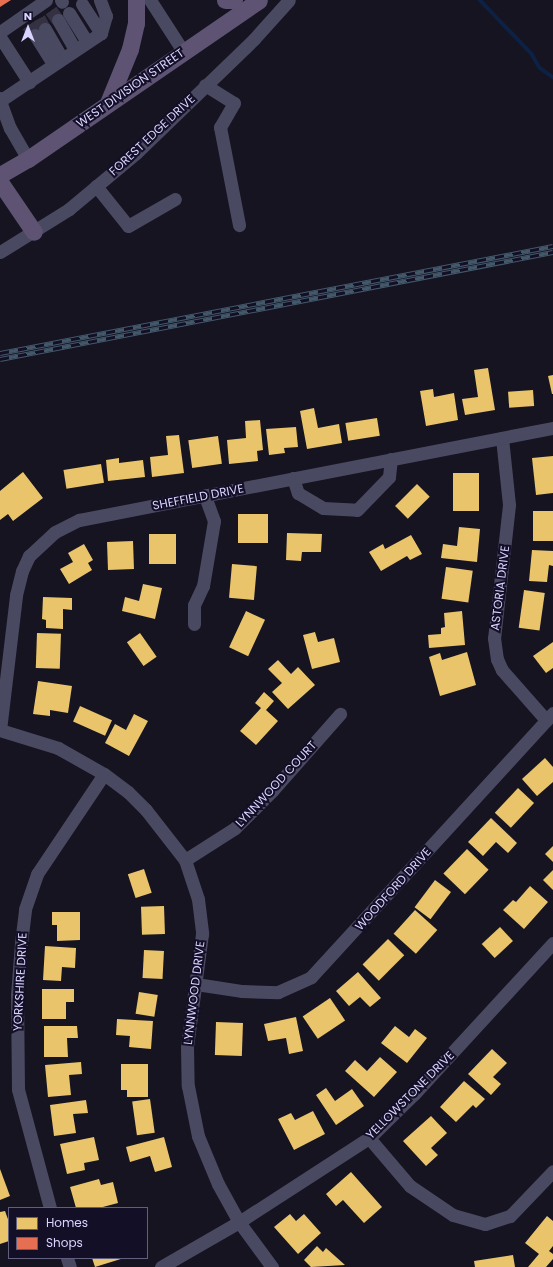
<!DOCTYPE html>
<style>
body{margin:0}
#map{position:relative;width:553px;height:1267px;overflow:hidden;background:#161421;font-family:Poppins,sans-serif}
div>[style]{position:absolute}
.homes>*{inset:0;background:#e9c46a;transform-origin:0 0}
.shops>*{inset:0;background:#e76f51}
.stream>*{height:3.5px;margin:-1.75px;padding:0 1.75px;transform-origin:1.75px;border-radius:1.75px;background:#0d2144}
.minor-tunnel>*{height:13px;margin-top:-6.5px;transform-origin:0;background:repeating-linear-gradient(90deg,#333142 0 13px,transparent 0 19px)}
.minor>*{height:13px;margin:-6.5px;padding:0 6.5px;transform-origin:6.5px;border-radius:6.5px;background:#4a4962}
.major>*{height:17px;margin:-8.5px;padding:0 8.5px;transform-origin:8.5px;border-radius:8.5px;background:#5e5373}
.rail>*{height:4.5px;margin-top:-2.25px;transform-origin:0;background:repeating-linear-gradient(90deg,#130f26 0 9px,#43596b 0 18px);box-sizing:border-box;border-block:1px solid #43596b}
span{translate:-50% -50%;white-space:nowrap;text-align:center;line-height:1.15;-webkit-text-stroke:4px #130f26;paint-order:stroke}
.street-label{font-size:12px;color:#d9d4ff}
.legend{position:absolute;left:8px;top:1207px;width:140px;height:52px;box-sizing:border-box;background:#130f26;border:1px solid #625e7d;margin:0;padding:5px 7px;list-style:none;font-size:12px;color:#d9d4ff}
.legend li{display:flex;align-items:center;gap:8px;height:20px}
.legend b{width:20px;border:1px solid #625e7d}
.north{position:absolute;left:8px;top:8px;width:40px;height:40px;-webkit-text-stroke:3px #130f26;paint-order:stroke;rotate:0deg;font-size:11px;font-weight:700;line-height:16px;text-align:center;color:#d9d4ff}
.north::after{content:'';display:block;margin:auto;width:14px;height:18px;background:#d9d4ff;clip-path:polygon(50% 0,100% 100%,50% 72%,0 100%)}
</style>
<div id="map">
<div class="homes">
<i style="clip-path:polygon(488px 368px,495px 410px,465px 415px,462px 399px,478px 397px,474px 370px)"></i>
<i style="clip-path:polygon(553px 375px,553px 394px,552px 394px,548px 376px)"></i>
<i style="clip-path:polygon(433px 389px,434px 397px,454px 393px,458px 420px,426px 426px,420px 391px)"></i>
<i style="left:533px;top:390px;width:16px;height:25px;rotate:86deg"></i>
<i style="clip-path:polygon(314px 408px,318px 428px,339px 424px,342px 443px,307px 449px,300px 411px)"></i>
<i style="left:377px;top:418px;width:18px;height:32px;rotate:81deg"></i>
<i style="clip-path:polygon(260px 420px,263px 450px,257px 451px,258px 461px,229px 464px,227px 440px,246px 438px,245px 421px)"></i>
<i style="clip-path:polygon(296px 427px,298px 447px,284px 448px,285px 453px,269px 455px,266px 429px)"></i>
<i style="clip-path:polygon(179px 435px,184px 473px,152px 477px,150px 457px,168px 455px,166px 436px)"></i>
<i style="left:218px;top:436px;width:28px;height:30px;rotate:82deg"></i>
<i style="clip-path:polygon(553px 456px,553px 493px,536px 495px,532px 458px)"></i>
<i style="clip-path:polygon(119px 458px,119px 463px,143px 460px,145px 477px,108px 481px,106px 460px)"></i>
<i style="left:101px;top:464px;width:19px;height:38px;rotate:81deg"></i>
<i style="clip-path:polygon(23px 472px,43px 498px,13px 521px,8px 514px,0 520px,0 491px)"></i>
<i style="left:453px;top:473px;width:26px;height:38px"></i>
<i style="left:417px;top:484px;width:18px;height:31px;rotate:45deg"></i>
<i style="left:533px;top:511px;width:20px;height:30px"></i>
<i style="left:238px;top:514px;width:30px;height:29px"></i>
<i style="clip-path:polygon(459px 527px,480px 529px,477px 562px,441px 558px,443px 544px,457px 546px)"></i>
<i style="clip-path:polygon(287px 533px,322px 534px,321px 552px,302px 552px,301px 561px,286px 560px)"></i>
<i style="left:149px;top:534px;width:27px;height:30px"></i>
<i style="clip-path:polygon(411px 535px,422px 554px,410px 560px,407px 556px,381px 571px,369px 552px,383px 544px,385px 549px)"></i>
<i style="left:133px;top:541px;width:28px;height:26px;rotate:88deg"></i>
<i style="clip-path:polygon(84px 544px,93px 560px,88px 563px,92px 570px,69px 584px,60px 569px,73px 562px,68px 553px)"></i>
<i style="clip-path:polygon(532px 550px,553px 551px,553px 566px,549px 565px,547px 582px,529px 581px)"></i>
<i style="left:232px;top:564px;width:25px;height:34px;rotate:5deg"></i>
<i style="left:446px;top:567px;width:27px;height:32px;rotate:8deg"></i>
<i style="clip-path:polygon(143px 584px,162px 588px,155px 619px,122px 611px,125px 597px,139px 601px)"></i>
<i style="left:524px;top:590px;width:21px;height:38px;rotate:8deg"></i>
<i style="clip-path:polygon(43px 597px,72px 598px,72px 610px,63px 609px,63px 629px,46px 628px,46px 620px,42px 619px)"></i>
<i style="left:246px;top:611px;width:21px;height:40px;rotate:25deg"></i>
<i style="clip-path:polygon(462px 611px,465px 645px,429px 648px,428px 635px,441px 634px,441px 628px,445px 627px,444px 613px)"></i>
<i style="clip-path:polygon(315px 632px,318px 642px,334px 638px,340px 662px,312px 669px,303px 635px)"></i>
<i style="left:37px;top:633px;width:24px;height:35px;rotate:2deg"></i>
<i style="left:140px;top:633px;width:29px;height:16px;rotate:55deg"></i>
<i style="clip-path:polygon(553px 642px,553px 668px,546px 673px,533px 656px)"></i>
<i style="clip-path:polygon(467px 652px,476px 685px,440px 696px,429px 657px,440px 653px,442px 660px)"></i>
<i style="clip-path:polygon(278px 660px,291px 674px,298px 667px,315px 685px,288px 709px,272px 692px,282px 683px,268px 669px)"></i>
<i style="clip-path:polygon(38px 681px,72px 686px,68px 713px,50px 710px,50px 716px,33px 714px)"></i>
<i style="clip-path:polygon(264px 692px,274px 701px,266px 710px,278px 721px,256px 745px,240px 731px,261px 708px,255px 703px)"></i>
<i style="left:80px;top:706px;width:35px;height:17px;rotate:24deg"></i>
<i style="clip-path:polygon(134px 714px,148px 721px,129px 756px,105px 743px,115px 724px,126px 730px)"></i>
<i style="clip-path:polygon(545px 758px,553px 767px,553px 782px,537px 796px,522px 779px)"></i>
<i style="left:518px;top:788px;width:22px;height:34px;rotate:43deg"></i>
<i style="clip-path:polygon(491px 818px,517px 843px,508px 853px,496px 842px,483px 856px,468px 842px)"></i>
<i style="clip-path:polygon(553px 846px,553px 862px,545px 854px)"></i>
<i style="left:467px;top:849px;width:30px;height:34px;rotate:44deg"></i>
<i style="left:144px;top:869px;width:25px;height:17px;rotate:72deg"></i>
<i style="clip-path:polygon(553px 870px,553px 890px,543px 880px)"></i>
<i style="left:435px;top:880px;width:20px;height:34px;rotate:37deg"></i>
<i style="clip-path:polygon(530px 886px,548px 902px,524px 929px,503px 910px,513px 900px,516px 902px)"></i>
<i style="left:164px;top:906px;width:28px;height:23px;rotate:88deg"></i>
<i style="left:415px;top:910px;width:30px;height:32px;rotate:42deg"></i>
<i style="clip-path:polygon(52px 912px,80px 912px,80px 940px,57px 941px,57px 925px,52px 925px)"></i>
<i style="left:500px;top:927px;width:19px;height:25px;rotate:47deg"></i>
<i style="left:388px;top:939px;width:23px;height:36px;rotate:45deg"></i>
<i style="clip-path:polygon(45px 946px,76px 948px,75px 968px,62px 967px,61px 981px,43px 980px)"></i>
<i style="left:144px;top:950px;width:20px;height:28px;rotate:3deg"></i>
<i style="clip-path:polygon(358px 972px,381px 998px,370px 1007px,360px 997px,349px 1006px,336px 991px)"></i>
<i style="clip-path:polygon(42px 989px,74px 989px,74px 1002px,66px 1002px,66px 1019px,42px 1019px)"></i>
<i style="left:139px;top:992px;width:19px;height:22px;rotate:9deg"></i>
<i style="left:330px;top:998px;width:27px;height:33px;rotate:56deg"></i>
<i style="clip-path:polygon(296px 1017px,303px 1051px,289px 1054px,286px 1038px,268px 1041px,264px 1024px)"></i>
<i style="clip-path:polygon(117px 1019px,153px 1021px,151px 1049px,129px 1047px,130px 1036px,116px 1035px)"></i>
<i style="left:216px;top:1022px;width:27px;height:33px;rotate:2deg"></i>
<i style="clip-path:polygon(44px 1026px,77px 1026px,78px 1038px,67px 1038px,68px 1057px,44px 1057px)"></i>
<i style="clip-path:polygon(395px 1026px,409px 1037px,415px 1029px,427px 1038px,407px 1063px,381px 1043px)"></i>
<i style="clip-path:polygon(492px 1049px,507px 1063px,493px 1077px,501px 1084px,491px 1095px,468px 1074px)"></i>
<i style="clip-path:polygon(380px 1057px,397px 1072px,374px 1097px,345px 1071px,355px 1060px,367px 1071px)"></i>
<i style="clip-path:polygon(81px 1062px,82px 1074px,69px 1075px,71px 1095px,48px 1097px,45px 1065px)"></i>
<i style="clip-path:polygon(121px 1064px,148px 1064px,148px 1097px,127px 1097px,127px 1090px,121px 1090px)"></i>
<i style="clip-path:polygon(464px 1081px,485px 1099px,476px 1108px,473px 1105px,456px 1122px,440px 1107px)"></i>
<i style="clip-path:polygon(326px 1088px,335px 1101px,352px 1089px,364px 1106px,336px 1125px,316px 1095px)"></i>
<i style="left:150px;top:1099px;width:34px;height:18px;rotate:82deg"></i>
<i style="clip-path:polygon(86px 1100px,88px 1113px,73px 1114px,76px 1133px,54px 1136px,50px 1105px)"></i>
<i style="clip-path:polygon(313px 1111px,325px 1134px,294px 1150px,278px 1119px,291px 1113px,295px 1120px)"></i>
<i style="clip-path:polygon(431px 1116px,447px 1133px,431px 1148px,438px 1155px,426px 1166px,403px 1141px)"></i>
<i style="clip-path:polygon(94px 1137px,99px 1160px,84px 1163px,85px 1170px,67px 1174px,60px 1144px)"></i>
<i style="clip-path:polygon(164px 1137px,172px 1167px,155px 1172px,150px 1156px,130px 1162px,126px 1147px)"></i>
<i style="clip-path:polygon(0 1169px,10px 1196px,0 1200px)"></i>
<i style="clip-path:polygon(351px 1172px,382px 1207px,364px 1223px,343px 1200px,336px 1206px,326px 1194px)"></i>
<i style="clip-path:polygon(99px 1179px,101px 1185px,113px 1182px,118px 1203px,99px 1208px,76px 1208px,70px 1187px)"></i>
<i style="clip-path:polygon(5px 1211px,9px 1222px,9px 1241px,0 1244px,0 1212px)"></i>
<i style="clip-path:polygon(290px 1214px,296px 1221px,304px 1214px,321px 1233px,298px 1254px,274px 1227px)"></i>
<i style="clip-path:polygon(547px 1216px,553px 1221px,553px 1246px,549px 1251px,553px 1254px,553px 1259px,546px 1267px,528px 1267px,539px 1254px,525px 1243px)"></i>
<i style="clip-path:polygon(317px 1246px,323px 1252px,326px 1248px,345px 1265px,311px 1267px,304px 1260px)"></i>
<i style="clip-path:polygon(513px 1255px,515px 1267px,475px 1267px,474px 1261px)"></i>
<i style="clip-path:polygon(92px 1258px,124px 1258px,95px 1267px)"></i>
</div>
<div class="shops">
<i style="clip-path:polygon(0 0,11px 0,0 7px)"></i>
</div>
<div class="stream">
<i style="left:480px;top:0;width:75px;rotate:46.1deg"></i>
<i style="left:532px;top:54px;width:16px;rotate:60deg"></i>
<i style="left:540px;top:68px;width:16px;rotate:35deg"></i>
</div>
<div class="minor-tunnel">
<i style="left:51px;top:10px;width:12px;rotate:55deg"></i>
<i style="left:39px;top:18px;width:13px;rotate:61deg"></i>
<i style="left:28px;top:25px;width:12px;rotate:55deg"></i>
</div>
<div class="minor">
<i style="left:61px;top:0;width:2px;rotate:63deg"></i>
<i style="left:150px;top:0;width:61px;rotate:57.1deg"></i>
<i style="left:82px;top:4px;width:35px;rotate:57deg"></i>
<i style="left:69px;top:13px;width:34px;rotate:58deg"></i>
<i style="left:58px;top:20px;width:34px;rotate:60deg"></i>
<i style="left:45px;top:29px;width:34px;rotate:60deg"></i>
<i style="left:0;top:32px;width:56px;rotate:-34.8deg"></i>
<i style="left:35px;top:35px;width:34px;rotate:58deg"></i>
<i style="left:0;top:37px;width:54px;rotate:57.2deg"></i>
<i style="left:205px;top:85px;width:34px;rotate:32deg"></i>
<i style="left:234px;top:103px;width:28px;rotate:120deg"></i>
<i style="left:220px;top:127px;width:100px;rotate:79deg"></i>
<i style="left:0;top:98px;width:2px;rotate:63deg"></i>
<i style="left:1px;top:100px;width:120px;rotate:-33.8deg"></i>
<i style="left:101px;top:33px;width:18px;rotate:-74deg"></i>
<i style="left:106px;top:16px;width:17px;rotate:-111deg"></i>
<i style="left:0;top:101px;width:29px;rotate:70deg"></i>
<i style="left:10px;top:128px;width:36px;rotate:60deg"></i>
<i style="left:96px;top:186px;width:51px;rotate:51.3deg"></i>
<i style="left:128px;top:226px;width:54px;rotate:-29.9deg"></i>
<i style="left:0;top:252px;width:81px;rotate:-31.9deg"></i>
<i style="left:69px;top:209px;width:87px;rotate:-39.9deg"></i>
<i style="left:136px;top:153px;width:164px;rotate:-44deg"></i>
<i style="left:254px;top:39px;width:52px;rotate:-48.1deg"></i>
<i style="left:502px;top:438px;width:67px;rotate:84deg"></i>
<i style="left:509px;top:505px;width:134px;rotate:96.4deg"></i>
<i style="left:494px;top:638px;width:21px;rotate:82deg"></i>
<i style="left:497px;top:659px;width:12px;rotate:66deg"></i>
<i style="left:502px;top:670px;width:67px;rotate:48.7deg"></i>
<i style="left:293px;top:478px;width:16px;rotate:72deg"></i>
<i style="left:298px;top:493px;width:29px;rotate:31deg"></i>
<i style="left:323px;top:508px;width:34px;rotate:3deg"></i>
<i style="left:357px;top:510px;width:46px;rotate:-45.9deg"></i>
<i style="left:389px;top:477px;width:18px;rotate:-84deg"></i>
<i style="left:194px;top:624px;width:19px;rotate:-90deg"></i>
<i style="left:194px;top:605px;width:21px;rotate:-65deg"></i>
<i style="left:203px;top:586px;width:66px;rotate:-80.4deg"></i>
<i style="left:214px;top:521px;width:27px;rotate:-110deg"></i>
<i style="left:0;top:730px;width:136px;rotate:-83.2deg"></i>
<i style="left:16px;top:595px;width:25px;rotate:-76deg"></i>
<i style="left:22px;top:571px;width:17px;rotate:-65deg"></i>
<i style="left:29px;top:556px;width:35px;rotate:-43deg"></i>
<i style="left:55px;top:532px;width:27px;rotate:-27deg"></i>
<i style="left:79px;top:520px;width:483px;rotate:-11deg"></i>
<i style="left:0;top:730px;width:61px;rotate:17.2deg"></i>
<i style="left:58px;top:748px;width:53px;rotate:29.5deg"></i>
<i style="left:104px;top:774px;width:30px;rotate:37deg"></i>
<i style="left:128px;top:792px;width:25px;rotate:45deg"></i>
<i style="left:146px;top:810px;width:63px;rotate:52deg"></i>
<i style="left:185px;top:860px;width:41px;rotate:71.6deg"></i>
<i style="left:198px;top:899px;width:35px;rotate:83deg"></i>
<i style="left:202px;top:934px;width:114px;rotate:97.6deg"></i>
<i style="left:187px;top:1047px;width:39px;rotate:89deg"></i>
<i style="left:188px;top:1086px;width:51px;rotate:78.7deg"></i>
<i style="left:198px;top:1136px;width:52px;rotate:67.4deg"></i>
<i style="left:218px;top:1184px;width:43px;rotate:61.1deg"></i>
<i style="left:239px;top:1222px;width:56px;rotate:53.7deg"></i>
<i style="left:185px;top:860px;width:59px;rotate:-32.6deg"></i>
<i style="left:235px;top:828px;width:52px;rotate:-45deg"></i>
<i style="left:272px;top:791px;width:103px;rotate:-48.6deg"></i>
<i style="left:196px;top:984px;width:47px;rotate:8.7deg"></i>
<i style="left:242px;top:991px;width:36px;rotate:2deg"></i>
<i style="left:278px;top:992px;width:36px;rotate:-24deg"></i>
<i style="left:311px;top:977px;width:358px;rotate:-47.5deg"></i>
<i style="left:369px;top:1138px;width:63px;rotate:49.5deg"></i>
<i style="left:410px;top:1186px;width:52px;rotate:34deg"></i>
<i style="left:453px;top:1215px;width:33px;rotate:16deg"></i>
<i style="left:485px;top:1224px;width:26px;rotate:-18deg"></i>
<i style="left:510px;top:1216px;width:62px;rotate:-46.3deg"></i>
<i style="left:50px;top:1208px;width:123px;rotate:-105.1deg"></i>
<i style="left:18px;top:1089px;width:94px;rotate:-90.6deg"></i>
<i style="left:17px;top:995px;width:52px;rotate:-85.6deg"></i>
<i style="left:21px;top:943px;width:34px;rotate:-83deg"></i>
<i style="left:25px;top:909px;width:37px;rotate:-71deg"></i>
<i style="left:37px;top:874px;width:120px;rotate:-56.2deg"></i>
<i style="left:67px;top:1258px;width:9px;rotate:72deg"></i>
<i style="left:161px;top:1267px;width:90px;rotate:-30deg"></i>
<i style="left:239px;top:1222px;width:155px;rotate:-32.9deg"></i>
<i style="left:369px;top:1138px;width:63px;rotate:-44.4deg"></i>
<i style="left:414px;top:1094px;width:205px;rotate:-47.4deg"></i>
</div>
<div class="major">
<i style="left:225px;top:0;width:9px"></i>
<i style="left:108px;top:103px;width:58px;rotate:-67.8deg"></i>
<i style="left:130px;top:49px;width:27px;rotate:-77deg"></i>
<i style="left:136px;top:23px;width:23px;rotate:-90deg"></i>
<i style="left:0;top:175px;width:32px;rotate:-30deg"></i>
<i style="left:28px;top:159px;width:280px;rotate:-34.5deg"></i>
<i style="left:0;top:182px;width:60px;rotate:55.8deg"></i>
</div>
<div class="rail">
<i style="left:0;top:353px;width:563px;rotate:-10.95deg"></i>
<i style="left:0;top:359px;width:563px;rotate:-10.95deg"></i>
</div>
<div class="street-label">
<span style="left:130px;top:88px;rotate:-35deg">WEST DIVISION STREET</span>
<span style="left:152px;top:135px;rotate:-43deg">FOREST EDGE DRIVE</span>
<span style="left:198px;top:497px;rotate:-11deg">SHEFFIELD DRIVE</span>
<span style="left:500px;top:588px;rotate:-83deg">ASTORIA DRIVE</span>
<span style="left:276px;top:784px;rotate:-47deg">LYNNWOOD COURT</span>
<span style="left:393px;top:889px;rotate:-48deg">WOODFORD DRIVE</span>
<span style="left:20px;top:982px;rotate:-87deg">YORKSHIRE DRIVE</span>
<span style="left:194px;top:993px;rotate:-83deg">LYNNWOOD DRIVE</span>
<span style="left:410px;top:1095px;rotate:-45deg">YELLOWSTONE DRIVE</span>
</div>
<ul class="legend">
<li><b style="height:11px;background:#e9c46a"></b>Homes</li>
<li><b style="height:11px;background:#e76f51"></b>Shops</li>
</ul>
<div class="north">N</div>
</div>
